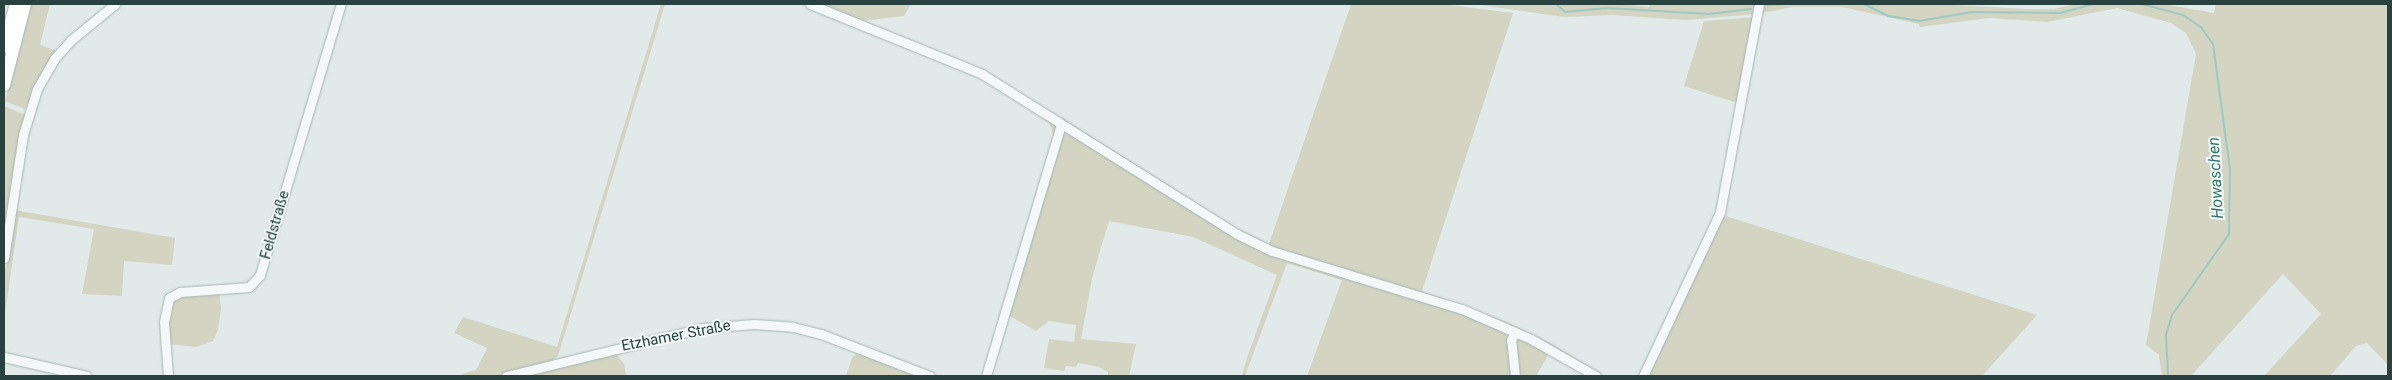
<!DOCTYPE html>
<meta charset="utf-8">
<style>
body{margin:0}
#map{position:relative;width:2392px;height:380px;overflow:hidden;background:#e1eae9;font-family:Roboto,sans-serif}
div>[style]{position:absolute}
.green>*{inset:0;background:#d3d4c2}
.stream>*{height:2px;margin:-1px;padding:0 1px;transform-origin:1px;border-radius:1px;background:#9ccac1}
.roads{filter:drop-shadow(0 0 1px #a6b4b3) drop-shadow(0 0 1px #a6b4b3)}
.minor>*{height:9px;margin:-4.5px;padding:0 4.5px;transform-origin:4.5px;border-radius:4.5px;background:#f4f8f8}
.highway>*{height:12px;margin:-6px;padding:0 6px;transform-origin:6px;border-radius:6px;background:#fff}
span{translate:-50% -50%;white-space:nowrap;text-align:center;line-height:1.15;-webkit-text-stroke:4px #f1f7f6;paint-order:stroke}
.street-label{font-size:15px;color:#294240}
.water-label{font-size:16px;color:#33766b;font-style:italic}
.frame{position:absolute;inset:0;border:5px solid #294240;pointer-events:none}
</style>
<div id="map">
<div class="green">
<i style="clip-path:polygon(31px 4px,50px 4px,40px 45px,57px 51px,25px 109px,5px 101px)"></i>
<i style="clip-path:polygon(661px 4px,665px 4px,558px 356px,552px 361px,499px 376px,463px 376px,462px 374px,476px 370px,487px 348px,454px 333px,463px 317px,557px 347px)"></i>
<i style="clip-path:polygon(818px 4px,911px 4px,904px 16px,861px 21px)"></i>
<i style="clip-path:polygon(1351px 4px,1443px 4px,1513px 13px,1422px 291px,1507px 322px,1552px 344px,1605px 376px,1579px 363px,1451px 309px,1506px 333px,1513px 376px,1307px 376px,1342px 280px,1287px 263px,1245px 376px,1242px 375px,1247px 358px,1277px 275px,1193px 237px,1109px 221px,1092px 278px,1081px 339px,1136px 344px,1129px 376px,1108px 376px,1108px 372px,1099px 367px,1078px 363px,1076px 367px,1066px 366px,1064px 371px,1044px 368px,1049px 339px,1074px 342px,1076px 325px,1049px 321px,1036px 331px,1008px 315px,1055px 140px,1050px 124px,1039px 113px,1064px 119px,1236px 228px,1269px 244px)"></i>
<i style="clip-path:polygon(1473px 4px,1620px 4px,1649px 7px,1650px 4px,1757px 4px,1756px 14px,1686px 20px,1612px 15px,1564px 17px)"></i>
<i style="clip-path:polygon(1762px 4px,1935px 4px,2027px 9px,2054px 9px,2076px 4px,2163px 4px,2214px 13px,2216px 4px,2388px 4px,2388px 365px,2367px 343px,2356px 346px,2330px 376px,2264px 376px,2321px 314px,2283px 274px,2191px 376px,2162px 376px,2159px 355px,2146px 345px,2196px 54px,2186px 33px,2171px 23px,2117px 8px,2047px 22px,1989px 18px,1920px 27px,1919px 24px,1842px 7px,1793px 7px,1761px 13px)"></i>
<i style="clip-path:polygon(1755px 17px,1740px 104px,1684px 86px,1704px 21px)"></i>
<i style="clip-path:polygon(4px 106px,25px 115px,6px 223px,4px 222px)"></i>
<i style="clip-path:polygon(14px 210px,175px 238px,172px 265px,124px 261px,122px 296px,82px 294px,94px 229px,19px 217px,4px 320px,4px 280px)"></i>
<i style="clip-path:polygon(1726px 216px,2037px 315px,1982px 376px,1647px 376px,1717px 224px)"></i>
<i style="clip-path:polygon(219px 291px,221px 308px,218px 330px,213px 341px,196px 347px,169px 344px,166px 308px,171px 297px)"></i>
<i style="clip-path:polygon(1521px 338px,1550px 352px,1536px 376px,1516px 376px,1514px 343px)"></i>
<i style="clip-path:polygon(858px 352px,926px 376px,846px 376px,852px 358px)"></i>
<i style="clip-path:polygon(615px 353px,624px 364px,626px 376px,509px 376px)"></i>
</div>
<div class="stream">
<i style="left:1556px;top:4px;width:12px;rotate:42deg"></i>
<i style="left:1565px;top:12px;width:43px;rotate:-5.3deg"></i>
<i style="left:1608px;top:8px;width:101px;rotate:3.4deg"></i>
<i style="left:1709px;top:14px;width:42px;rotate:-6.8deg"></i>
<i style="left:1864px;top:4px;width:28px;rotate:26deg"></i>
<i style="left:1889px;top:16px;width:30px;rotate:9deg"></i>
<i style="left:1919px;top:21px;width:54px;rotate:-9.6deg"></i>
<i style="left:1972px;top:12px;width:88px;rotate:0.7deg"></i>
<i style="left:2060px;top:13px;width:34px;rotate:-15deg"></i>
<i style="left:2142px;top:4px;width:42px;rotate:15deg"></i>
<i style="left:2183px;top:15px;width:22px;rotate:34deg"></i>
<i style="left:2201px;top:27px;width:21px;rotate:55deg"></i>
<i style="left:2213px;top:44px;width:126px;rotate:82.3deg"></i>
<i style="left:2230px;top:169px;width:65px;rotate:90.9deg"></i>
<i style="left:2229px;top:234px;width:99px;rotate:125.1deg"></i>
<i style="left:2172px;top:315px;width:21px;rotate:107deg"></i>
<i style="left:2166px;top:335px;width:41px;rotate:87.2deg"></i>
<i style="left:1767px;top:5px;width:18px;rotate:-3deg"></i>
</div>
<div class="roads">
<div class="minor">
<i style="left:810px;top:4px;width:186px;rotate:22.1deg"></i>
<i style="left:982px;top:74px;width:301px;rotate:32.1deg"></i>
<i style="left:1237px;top:234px;width:39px;rotate:26deg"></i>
<i style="left:1272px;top:251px;width:199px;rotate:17deg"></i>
<i style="left:1462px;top:309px;width:75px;rotate:23.5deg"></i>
<i style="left:1531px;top:339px;width:75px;rotate:29.6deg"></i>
<i style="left:4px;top:258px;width:124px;rotate:-81.2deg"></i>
<i style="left:23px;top:135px;width:48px;rotate:-73.1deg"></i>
<i style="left:37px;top:89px;width:34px;rotate:-60deg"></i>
<i style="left:54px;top:59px;width:25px;rotate:-48deg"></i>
<i style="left:71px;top:40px;width:57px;rotate:-39.3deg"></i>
<i style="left:4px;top:357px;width:85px;rotate:12.9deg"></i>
<i style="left:168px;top:376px;width:54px;rotate:-94.2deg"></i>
<i style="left:164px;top:322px;width:25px;rotate:-78deg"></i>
<i style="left:169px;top:298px;width:13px;rotate:-29deg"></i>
<i style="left:180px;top:292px;width:69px;rotate:-4.1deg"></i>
<i style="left:249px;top:287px;width:16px;rotate:-47deg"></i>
<i style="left:260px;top:275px;width:283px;rotate:-73.4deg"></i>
<i style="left:506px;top:376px;width:203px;rotate:-13.7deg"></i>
<i style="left:703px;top:328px;width:51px;rotate:-4.5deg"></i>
<i style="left:754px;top:324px;width:39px;rotate:4deg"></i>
<i style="left:793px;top:327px;width:29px;rotate:14deg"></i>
<i style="left:821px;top:334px;width:117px;rotate:21.1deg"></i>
<i style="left:986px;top:376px;width:263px;rotate:-73.4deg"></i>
<i style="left:1515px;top:376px;width:36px;rotate:-96deg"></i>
<i style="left:1511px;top:340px;width:9px;rotate:-63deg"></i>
<i style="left:1643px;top:376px;width:181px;rotate:-64.8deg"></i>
<i style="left:1720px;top:212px;width:212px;rotate:-79.4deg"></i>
</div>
<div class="highway">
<i style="left:4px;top:47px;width:45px;rotate:-74.4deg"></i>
<i style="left:4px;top:85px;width:84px;rotate:-75.5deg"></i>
</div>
</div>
<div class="street-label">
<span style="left:275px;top:225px;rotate:-74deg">Feldstraße</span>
<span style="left:676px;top:336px;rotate:-11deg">Etzhamer Straße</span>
</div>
<div class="water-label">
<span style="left:2216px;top:178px;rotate:-93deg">Howaschen</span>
</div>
<div class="frame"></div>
</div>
